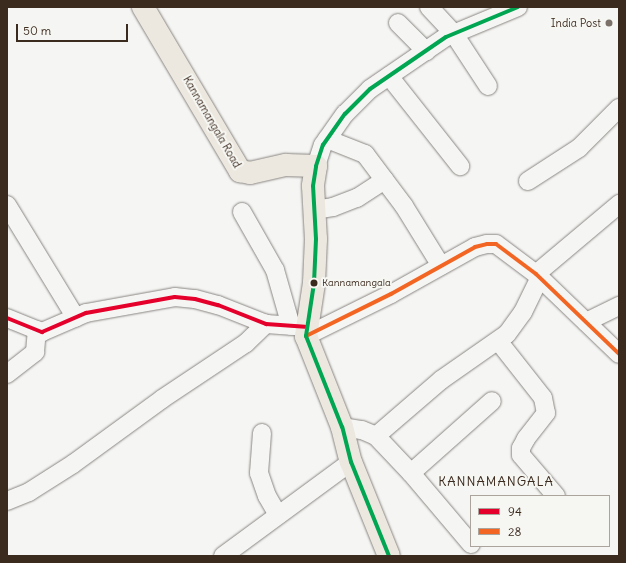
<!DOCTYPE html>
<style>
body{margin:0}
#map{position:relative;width:626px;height:563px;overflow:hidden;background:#f5f5f3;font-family:Delius,sans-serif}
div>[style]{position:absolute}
.roads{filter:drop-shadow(0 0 1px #8a8683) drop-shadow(0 0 1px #8a8683)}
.minor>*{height:18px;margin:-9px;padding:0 9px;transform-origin:9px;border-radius:9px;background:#f5f5f3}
.major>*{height:22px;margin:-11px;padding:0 11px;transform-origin:11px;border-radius:11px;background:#ece8df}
.bus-1>*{height:4px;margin:-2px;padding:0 2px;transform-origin:2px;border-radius:2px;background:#e4002b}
.bus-2>*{height:4px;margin:-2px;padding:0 2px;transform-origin:2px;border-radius:2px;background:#f26522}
.bus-3>*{height:4px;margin:-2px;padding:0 2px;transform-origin:2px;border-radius:2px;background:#00a651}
.dots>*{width:11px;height:11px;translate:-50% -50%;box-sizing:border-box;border:2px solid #f6f6f2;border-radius:50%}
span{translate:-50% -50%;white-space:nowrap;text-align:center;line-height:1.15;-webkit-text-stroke:4px #f6f6f2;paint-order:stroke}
.bus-label{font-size:10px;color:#3b2a1e}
.left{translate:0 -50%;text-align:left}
.poi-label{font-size:11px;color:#3b2a1e}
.right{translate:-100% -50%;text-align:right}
.street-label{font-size:11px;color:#3b2a1e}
.quarter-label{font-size:13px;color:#3b2a1e;letter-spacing:1px}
.frame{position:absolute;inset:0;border:8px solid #3b2a1e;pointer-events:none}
.legend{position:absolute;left:470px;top:495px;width:140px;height:52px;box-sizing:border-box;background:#f6f6f2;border:1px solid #aba49d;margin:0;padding:5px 7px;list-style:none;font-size:12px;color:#3b2a1e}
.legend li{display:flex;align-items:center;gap:8px;height:20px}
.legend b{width:20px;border:1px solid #aba49d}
.scale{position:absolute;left:16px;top:24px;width:112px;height:18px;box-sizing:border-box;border:2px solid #3b2a1e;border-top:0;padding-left:5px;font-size:12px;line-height:14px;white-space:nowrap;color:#3b2a1e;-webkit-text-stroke:3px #f6f6f2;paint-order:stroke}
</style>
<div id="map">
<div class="roads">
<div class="minor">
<i style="left:429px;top:7px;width:37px;rotate:47deg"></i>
<i style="left:454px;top:34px;width:62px;rotate:56.8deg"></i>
<i style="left:398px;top:23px;width:40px;rotate:45deg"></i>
<i style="left:389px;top:76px;width:115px;rotate:51.7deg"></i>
<i style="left:327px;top:139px;width:41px;rotate:21.5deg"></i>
<i style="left:365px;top:154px;width:65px;rotate:53.1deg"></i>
<i style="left:404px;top:206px;width:70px;rotate:58.3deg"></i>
<i style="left:316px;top:166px;width:22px;rotate:-72deg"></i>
<i style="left:323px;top:145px;width:38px;rotate:-55deg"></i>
<i style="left:345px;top:114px;width:35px;rotate:-45deg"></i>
<i style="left:370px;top:89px;width:92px;rotate:-34.4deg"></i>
<i style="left:446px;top:37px;width:78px;rotate:-22.6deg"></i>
<i style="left:528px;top:181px;width:61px;rotate:-32.9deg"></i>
<i style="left:579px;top:148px;width:57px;rotate:-45deg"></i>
<i style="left:7px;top:205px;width:132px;rotate:58.6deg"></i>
<i style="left:314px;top:210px;width:19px;rotate:-9deg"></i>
<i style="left:333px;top:207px;width:26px;rotate:-21deg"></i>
<i style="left:357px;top:198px;width:33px;rotate:-33deg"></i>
<i style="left:242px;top:212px;width:67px;rotate:60.4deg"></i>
<i style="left:275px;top:270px;width:58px;rotate:74.1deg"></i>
<i style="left:536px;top:274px;width:109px;rotate:-40.1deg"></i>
<i style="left:7px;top:318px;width:38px;rotate:22deg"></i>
<i style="left:42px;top:332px;width:48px;rotate:-23.4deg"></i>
<i style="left:86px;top:313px;width:90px;rotate:-10.2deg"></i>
<i style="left:175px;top:297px;width:20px;rotate:6deg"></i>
<i style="left:195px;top:299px;width:24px;rotate:15deg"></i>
<i style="left:218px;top:305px;width:52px;rotate:21.6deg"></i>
<i style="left:266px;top:324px;width:39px;rotate:4deg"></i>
<i style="left:586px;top:322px;width:37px;rotate:-26deg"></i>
<i style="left:306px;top:336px;width:95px;rotate:-26.3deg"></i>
<i style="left:391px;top:294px;width:96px;rotate:-29.2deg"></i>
<i style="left:475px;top:247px;width:12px;rotate:-14deg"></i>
<i style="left:487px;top:244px;width:9px"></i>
<i style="left:496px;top:244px;width:50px;rotate:36.9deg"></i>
<i style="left:536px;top:274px;width:115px;rotate:43.9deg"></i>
<i style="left:499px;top:342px;width:71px;rotate:51.8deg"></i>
<i style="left:543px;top:398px;width:15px;rotate:79deg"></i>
<i style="left:546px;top:413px;width:33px;rotate:128deg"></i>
<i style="left:526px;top:439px;width:10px;rotate:119deg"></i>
<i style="left:521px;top:448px;width:7px;rotate:90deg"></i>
<i style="left:521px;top:455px;width:54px;rotate:49.5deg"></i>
<i style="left:7px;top:374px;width:36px;rotate:-38deg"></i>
<i style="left:35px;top:352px;width:22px;rotate:-85deg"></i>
<i style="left:342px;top:427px;width:20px;rotate:9deg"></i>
<i style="left:362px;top:430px;width:15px;rotate:23deg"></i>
<i style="left:376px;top:436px;width:51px;rotate:46.6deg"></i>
<i style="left:411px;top:473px;width:93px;rotate:49.8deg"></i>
<i style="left:262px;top:433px;width:40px;rotate:94.3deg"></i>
<i style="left:259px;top:473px;width:24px;rotate:71deg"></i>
<i style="left:267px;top:496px;width:22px;rotate:60deg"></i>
<i style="left:376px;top:436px;width:86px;rotate:-40.7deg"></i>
<i style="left:441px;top:380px;width:80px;rotate:-34.9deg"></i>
<i style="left:507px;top:334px;width:27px;rotate:-54deg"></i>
<i style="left:523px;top:312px;width:39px;rotate:-64deg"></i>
<i style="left:411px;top:473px;width:108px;rotate:-41.6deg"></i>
<i style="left:7px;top:501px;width:24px;rotate:-22deg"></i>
<i style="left:29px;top:492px;width:52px;rotate:-32.5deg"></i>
<i style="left:73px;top:464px;width:110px;rotate:-36.1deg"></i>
<i style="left:162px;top:399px;width:101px;rotate:-33.7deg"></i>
<i style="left:246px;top:343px;width:28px;rotate:-44deg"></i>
<i style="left:223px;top:556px;width:159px;rotate:-36.3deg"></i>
</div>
<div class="major">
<i style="left:143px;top:7px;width:191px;rotate:59.4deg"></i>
<i style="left:240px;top:171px;width:10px;rotate:11deg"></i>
<i style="left:250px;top:173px;width:37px;rotate:-13deg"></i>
<i style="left:286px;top:165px;width:30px;rotate:2deg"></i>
<i style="left:316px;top:166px;width:20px;rotate:99deg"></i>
<i style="left:313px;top:186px;width:53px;rotate:86.8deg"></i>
<i style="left:316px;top:239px;width:44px;rotate:92.6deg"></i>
<i style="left:314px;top:283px;width:54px;rotate:98.6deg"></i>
<i style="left:306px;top:336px;width:98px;rotate:68.4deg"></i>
<i style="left:342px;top:427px;width:36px;rotate:76deg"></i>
<i style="left:351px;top:462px;width:101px;rotate:68deg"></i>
</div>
</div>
<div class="bus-1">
<i style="left:7px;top:318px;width:38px;rotate:22deg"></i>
<i style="left:42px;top:332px;width:48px;rotate:-23.4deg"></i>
<i style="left:86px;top:313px;width:90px;rotate:-10.2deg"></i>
<i style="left:175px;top:297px;width:20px;rotate:6deg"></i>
<i style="left:195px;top:299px;width:24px;rotate:15deg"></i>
<i style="left:218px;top:305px;width:52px;rotate:21.6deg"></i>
<i style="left:266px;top:324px;width:39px;rotate:4deg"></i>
</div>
<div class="bus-2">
<i style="left:306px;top:336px;width:95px;rotate:-26.3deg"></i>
<i style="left:391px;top:294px;width:96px;rotate:-29.2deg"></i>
<i style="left:475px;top:247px;width:12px;rotate:-14deg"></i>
<i style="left:487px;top:244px;width:9px"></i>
<i style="left:496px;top:244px;width:50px;rotate:36.9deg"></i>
<i style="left:536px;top:274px;width:115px;rotate:43.9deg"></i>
</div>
<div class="bus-3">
<i style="left:389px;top:556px;width:101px;rotate:-112deg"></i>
<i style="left:351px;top:462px;width:36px;rotate:-104deg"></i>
<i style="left:342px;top:427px;width:98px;rotate:-111.6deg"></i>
<i style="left:306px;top:336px;width:54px;rotate:-81.4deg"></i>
<i style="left:314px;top:283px;width:44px;rotate:-87.4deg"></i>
<i style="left:316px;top:239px;width:53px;rotate:-93.2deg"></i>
<i style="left:313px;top:186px;width:20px;rotate:-81deg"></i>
<i style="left:316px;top:166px;width:22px;rotate:-72deg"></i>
<i style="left:323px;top:145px;width:38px;rotate:-55deg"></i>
<i style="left:345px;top:114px;width:35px;rotate:-45deg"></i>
<i style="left:370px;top:89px;width:92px;rotate:-34.4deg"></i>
<i style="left:446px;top:37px;width:78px;rotate:-22.6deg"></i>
</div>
<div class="dots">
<i style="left:609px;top:23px;background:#7c7169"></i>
<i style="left:314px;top:283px;background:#3b2a1e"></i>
</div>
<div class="bus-label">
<span class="left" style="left:322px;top:283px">Kannamangala</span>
</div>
<div class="poi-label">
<span class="right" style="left:601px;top:23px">India Post</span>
</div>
<div class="street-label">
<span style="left:212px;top:122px;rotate:60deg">Kannamangala Road</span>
</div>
<div class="quarter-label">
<span style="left:496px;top:482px">KANNAMANGALA</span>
</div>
<div class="frame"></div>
<ul class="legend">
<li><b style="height:5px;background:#e4002b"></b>94</li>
<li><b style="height:5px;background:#f26522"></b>28</li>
</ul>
<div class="scale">50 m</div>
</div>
